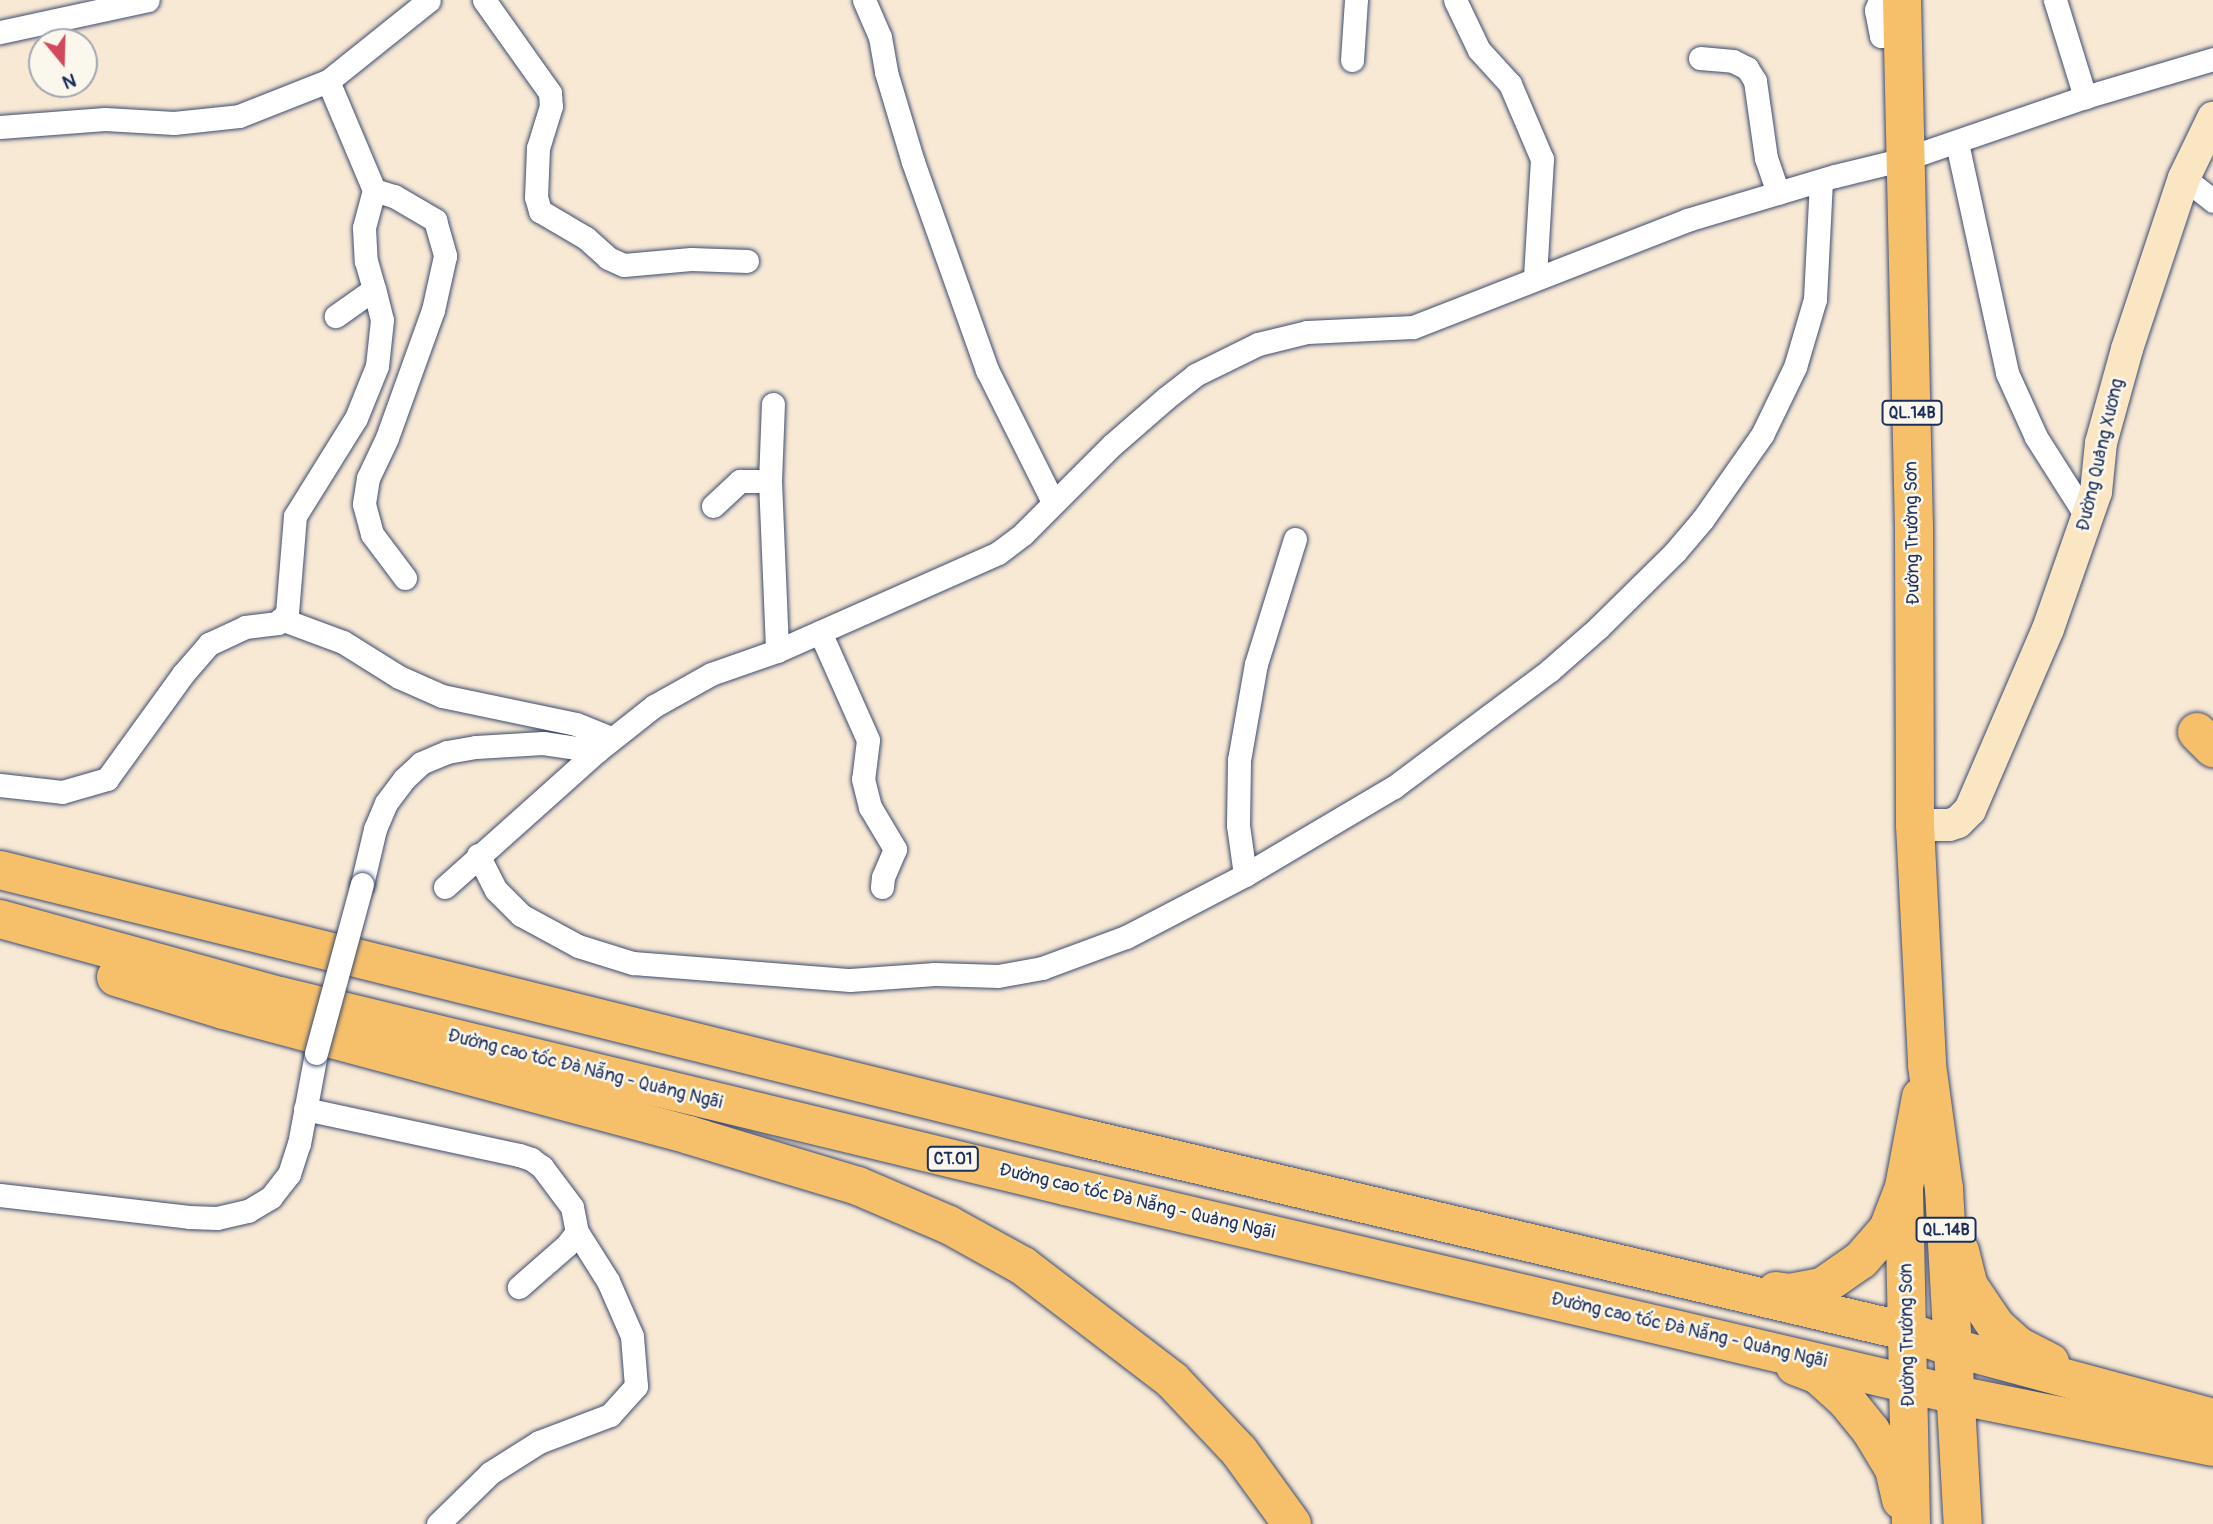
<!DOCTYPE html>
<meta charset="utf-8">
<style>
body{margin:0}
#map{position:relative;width:2213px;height:1524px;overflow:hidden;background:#f8e9d5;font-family:Pangolin,sans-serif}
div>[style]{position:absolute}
.roads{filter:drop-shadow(0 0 2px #3c4b70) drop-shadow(0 0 2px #3c4b70)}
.street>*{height:23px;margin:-11.5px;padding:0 11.5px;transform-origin:11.5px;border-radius:11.5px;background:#fff}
.secondary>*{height:32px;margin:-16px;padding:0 16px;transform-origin:16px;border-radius:16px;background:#fbe6c4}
.highway>*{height:38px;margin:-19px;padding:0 19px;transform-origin:19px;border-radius:19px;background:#f6c06b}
.bridges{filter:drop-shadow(0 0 2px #3c4b70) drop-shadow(0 0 2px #3c4b70)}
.street-bridge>*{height:23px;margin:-11.5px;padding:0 11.5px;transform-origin:11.5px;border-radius:11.5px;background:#fff}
span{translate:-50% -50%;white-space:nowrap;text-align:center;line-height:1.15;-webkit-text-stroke:5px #fbf7ec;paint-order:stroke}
.shield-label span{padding:2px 5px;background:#fbf7ec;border:2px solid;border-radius:5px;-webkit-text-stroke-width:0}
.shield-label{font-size:16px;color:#1b2f5e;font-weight:700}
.street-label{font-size:18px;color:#1b2f5e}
.north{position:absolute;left:28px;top:28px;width:70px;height:70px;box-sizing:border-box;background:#fbf7ec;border:2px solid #a1a7b3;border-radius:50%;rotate:161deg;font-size:19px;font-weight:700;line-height:28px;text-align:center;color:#1b2f5e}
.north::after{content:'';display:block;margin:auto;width:24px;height:32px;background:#d1495b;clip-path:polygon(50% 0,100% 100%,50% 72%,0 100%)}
</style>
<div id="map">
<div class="roads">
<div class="street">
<i style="left:484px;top:0;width:114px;rotate:54.6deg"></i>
<i style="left:550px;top:93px;width:13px;rotate:86deg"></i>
<i style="left:551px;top:106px;width:44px;rotate:107.2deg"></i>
<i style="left:538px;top:148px;width:49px;rotate:92.3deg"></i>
<i style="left:536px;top:197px;width:15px;rotate:74deg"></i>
<i style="left:540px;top:211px;width:53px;rotate:30.4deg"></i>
<i style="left:586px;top:238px;width:30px;rotate:42deg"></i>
<i style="left:608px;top:258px;width:17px;rotate:24deg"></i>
<i style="left:624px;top:265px;width:67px;rotate:-5.1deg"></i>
<i style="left:691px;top:259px;width:56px;rotate:2deg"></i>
<i style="left:864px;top:0;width:40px;rotate:66.6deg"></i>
<i style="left:880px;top:37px;width:36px;rotate:80deg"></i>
<i style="left:886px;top:72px;width:94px;rotate:73.3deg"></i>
<i style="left:913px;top:162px;width:221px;rotate:70.4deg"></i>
<i style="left:987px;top:370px;width:148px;rotate:63.4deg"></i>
<i style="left:1455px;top:0;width:55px;rotate:64.4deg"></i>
<i style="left:1479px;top:50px;width:46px;rotate:47.6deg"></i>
<i style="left:1510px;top:84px;width:82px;rotate:66.9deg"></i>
<i style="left:1542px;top:159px;width:119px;rotate:93.4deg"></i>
<i style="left:1880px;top:0;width:11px;rotate:112deg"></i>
<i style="left:1876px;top:10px;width:26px;rotate:79deg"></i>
<i style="left:1881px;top:36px;width:22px"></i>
<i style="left:2055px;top:0;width:102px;rotate:72.8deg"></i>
<i style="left:0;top:32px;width:151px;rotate:-12.2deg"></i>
<i style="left:1700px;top:58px;width:33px;rotate:5deg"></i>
<i style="left:1733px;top:61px;width:16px;rotate:27deg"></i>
<i style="left:1747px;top:68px;width:15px;rotate:58deg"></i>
<i style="left:1755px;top:81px;width:78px;rotate:81.9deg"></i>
<i style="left:1766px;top:158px;width:37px;rotate:71deg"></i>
<i style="left:1352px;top:60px;width:60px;rotate:-86.2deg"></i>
<i style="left:328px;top:81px;width:118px;rotate:67.1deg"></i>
<i style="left:374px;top:190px;width:39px;rotate:105deg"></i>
<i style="left:364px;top:228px;width:33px;rotate:87deg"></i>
<i style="left:366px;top:261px;width:29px;rotate:74deg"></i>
<i style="left:374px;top:289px;width:47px;rotate:144.6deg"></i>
<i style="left:0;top:127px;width:105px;rotate:-4.4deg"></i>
<i style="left:105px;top:119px;width:69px;rotate:3.3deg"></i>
<i style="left:174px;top:123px;width:65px;rotate:-6.1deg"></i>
<i style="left:239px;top:116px;width:96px;rotate:-21.5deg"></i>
<i style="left:328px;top:81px;width:129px;rotate:-38.7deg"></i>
<i style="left:1957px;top:143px;width:235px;rotate:77.7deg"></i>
<i style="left:2007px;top:373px;width:70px;rotate:65.6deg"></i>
<i style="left:2036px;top:437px;width:97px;rotate:57.6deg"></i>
<i style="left:2184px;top:178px;width:37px;rotate:38deg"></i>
<i style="left:374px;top:190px;width:21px;rotate:17deg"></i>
<i style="left:394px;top:196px;width:48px;rotate:30.3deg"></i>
<i style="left:435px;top:220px;width:37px;rotate:74deg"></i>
<i style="left:445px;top:256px;width:55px;rotate:102.5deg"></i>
<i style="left:433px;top:310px;width:136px;rotate:109.8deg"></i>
<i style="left:387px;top:438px;width:44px;rotate:115.4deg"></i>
<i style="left:368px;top:478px;width:26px;rotate:99deg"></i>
<i style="left:364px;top:504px;width:31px;rotate:75deg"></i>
<i style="left:372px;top:534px;width:55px;rotate:53.1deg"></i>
<i style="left:770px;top:481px;width:170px;rotate:87.6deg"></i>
<i style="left:713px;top:506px;width:37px;rotate:-43deg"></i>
<i style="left:740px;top:481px;width:30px"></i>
<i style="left:770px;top:481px;width:77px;rotate:-87.8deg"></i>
<i style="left:281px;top:619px;width:66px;rotate:20.4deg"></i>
<i style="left:343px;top:642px;width:66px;rotate:32deg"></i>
<i style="left:399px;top:677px;width:47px;rotate:23.8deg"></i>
<i style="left:442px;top:696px;width:137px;rotate:11.8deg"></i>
<i style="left:576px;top:724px;width:38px;rotate:22deg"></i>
<i style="left:820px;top:632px;width:118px;rotate:66deg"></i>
<i style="left:868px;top:740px;width:39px;rotate:97deg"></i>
<i style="left:863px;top:779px;width:29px;rotate:76deg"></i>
<i style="left:870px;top:807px;width:49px;rotate:59.2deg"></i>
<i style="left:895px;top:849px;width:30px;rotate:113deg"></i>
<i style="left:883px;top:877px;width:10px;rotate:96deg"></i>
<i style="left:0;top:785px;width:62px;rotate:6.4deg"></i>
<i style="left:62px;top:792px;width:47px;rotate:-16.1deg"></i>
<i style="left:107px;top:779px;width:130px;rotate:-54.1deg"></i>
<i style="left:183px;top:674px;width:40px;rotate:-49deg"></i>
<i style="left:209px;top:644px;width:40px;rotate:-25deg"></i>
<i style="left:245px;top:627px;width:33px;rotate:-7deg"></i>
<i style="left:278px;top:623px;width:13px;rotate:-48deg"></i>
<i style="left:287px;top:613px;width:97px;rotate:-85.3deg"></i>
<i style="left:295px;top:516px;width:115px;rotate:-58.1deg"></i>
<i style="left:356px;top:418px;width:56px;rotate:-68deg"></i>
<i style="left:377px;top:366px;width:46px;rotate:-83.8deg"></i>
<i style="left:382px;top:320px;width:32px;rotate:-104deg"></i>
<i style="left:478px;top:855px;width:39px;rotate:63deg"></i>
<i style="left:496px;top:890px;width:35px;rotate:45deg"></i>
<i style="left:521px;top:915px;width:65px;rotate:28.5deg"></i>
<i style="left:578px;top:946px;width:58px;rotate:17.2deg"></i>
<i style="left:633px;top:963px;width:218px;rotate:4.5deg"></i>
<i style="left:850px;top:980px;width:85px;rotate:-4deg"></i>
<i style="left:935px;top:974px;width:63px;rotate:1.8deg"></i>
<i style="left:998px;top:976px;width:45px;rotate:-10.3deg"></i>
<i style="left:1042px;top:968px;width:90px;rotate:-20.3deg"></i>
<i style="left:1126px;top:937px;width:134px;rotate:-27.5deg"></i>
<i style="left:1245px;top:875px;width:173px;rotate:-30.6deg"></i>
<i style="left:1394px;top:787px;width:194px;rotate:-36.8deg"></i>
<i style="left:1549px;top:671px;width:67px;rotate:-41.3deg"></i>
<i style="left:1599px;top:627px;width:107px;rotate:-44.6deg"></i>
<i style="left:1675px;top:552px;width:43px;rotate:-49.7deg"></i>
<i style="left:1703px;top:519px;width:103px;rotate:-54.9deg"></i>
<i style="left:1762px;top:435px;width:76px;rotate:-64.1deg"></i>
<i style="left:1795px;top:367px;width:71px;rotate:-73.6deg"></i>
<i style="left:1815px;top:299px;width:118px;rotate:-87.1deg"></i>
<i style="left:1245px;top:875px;width:50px;rotate:-98deg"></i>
<i style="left:1238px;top:825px;width:65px;rotate:-89.1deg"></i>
<i style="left:1239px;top:760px;width:97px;rotate:-80deg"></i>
<i style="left:1256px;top:664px;width:131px;rotate:-72.7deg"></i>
<i style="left:362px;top:884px;width:57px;rotate:-76.7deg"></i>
<i style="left:375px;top:829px;width:28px;rotate:-67deg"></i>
<i style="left:386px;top:803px;width:30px;rotate:-53deg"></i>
<i style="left:404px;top:779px;width:23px;rotate:-43deg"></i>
<i style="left:421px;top:763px;width:28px;rotate:-23deg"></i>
<i style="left:447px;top:752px;width:29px;rotate:-10deg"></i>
<i style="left:476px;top:747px;width:67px;rotate:-3.4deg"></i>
<i style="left:543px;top:743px;width:55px;rotate:8.4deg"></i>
<i style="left:445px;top:887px;width:204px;rotate:-41.8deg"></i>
<i style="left:597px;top:751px;width:73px;rotate:-38.3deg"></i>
<i style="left:654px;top:706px;width:65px;rotate:-29.3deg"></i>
<i style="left:711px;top:674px;width:70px;rotate:-19.2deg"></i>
<i style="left:777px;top:651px;width:242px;rotate:-23.9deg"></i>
<i style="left:998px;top:553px;width:31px;rotate:-37deg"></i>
<i style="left:1023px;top:534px;width:126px;rotate:-45deg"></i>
<i style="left:1112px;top:445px;width:72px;rotate:-41deg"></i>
<i style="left:1166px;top:398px;width:37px;rotate:-38deg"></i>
<i style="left:1195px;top:375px;width:70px;rotate:-26.2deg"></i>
<i style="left:1258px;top:344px;width:50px;rotate:-13.8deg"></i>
<i style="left:1307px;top:332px;width:106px;rotate:-2.7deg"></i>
<i style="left:1413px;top:327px;width:294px;rotate:-21.3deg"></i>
<i style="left:1687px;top:220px;width:154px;rotate:-16.6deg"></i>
<i style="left:1835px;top:176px;width:72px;rotate:-13.7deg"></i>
<i style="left:1905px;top:159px;width:190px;rotate:-19deg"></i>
<i style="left:2085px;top:97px;width:134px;rotate:-16.5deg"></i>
<i style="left:305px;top:1109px;width:219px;rotate:12.1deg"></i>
<i style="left:519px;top:1155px;width:13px;rotate:18deg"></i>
<i style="left:531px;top:1159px;width:14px;rotate:36deg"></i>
<i style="left:542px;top:1167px;width:50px;rotate:53.1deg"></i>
<i style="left:572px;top:1207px;width:25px;rotate:79deg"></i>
<i style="left:577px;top:1232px;width:16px;rotate:128deg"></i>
<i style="left:567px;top:1245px;width:64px;rotate:138.8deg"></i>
<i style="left:0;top:1195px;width:190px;rotate:6.6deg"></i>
<i style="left:189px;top:1217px;width:28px;rotate:2deg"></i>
<i style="left:217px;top:1218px;width:32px;rotate:-13deg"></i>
<i style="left:248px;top:1211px;width:27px;rotate:-31deg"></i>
<i style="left:271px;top:1197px;width:29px;rotate:-52deg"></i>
<i style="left:289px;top:1174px;width:32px;rotate:-72deg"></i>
<i style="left:299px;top:1144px;width:93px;rotate:-79.4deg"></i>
<i style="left:438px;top:1524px;width:73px;rotate:-44.4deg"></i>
<i style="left:490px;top:1473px;width:58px;rotate:-32.3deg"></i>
<i style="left:539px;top:1442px;width:76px;rotate:-20.8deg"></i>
<i style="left:610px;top:1415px;width:39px;rotate:-48deg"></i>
<i style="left:636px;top:1386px;width:50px;rotate:-94.6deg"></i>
<i style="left:632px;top:1336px;width:60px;rotate:-113.6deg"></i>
<i style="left:608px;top:1281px;width:58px;rotate:-122.3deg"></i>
</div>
<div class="secondary">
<i style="left:1915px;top:825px;width:34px"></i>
<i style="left:1949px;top:825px;width:9px;rotate:-18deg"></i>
<i style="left:1958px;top:822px;width:17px;rotate:-45deg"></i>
<i style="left:1970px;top:810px;width:197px;rotate:-66.7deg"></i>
<i style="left:2048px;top:629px;width:145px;rotate:-70.7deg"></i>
<i style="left:2096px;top:492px;width:49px;rotate:-84.2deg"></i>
<i style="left:2101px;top:443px;width:98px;rotate:-74.5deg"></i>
<i style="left:2127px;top:349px;width:180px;rotate:-71.6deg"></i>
<i style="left:2184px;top:178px;width:67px;rotate:-64.2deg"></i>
</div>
<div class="highway">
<i style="left:1902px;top:0;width:527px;rotate:88.7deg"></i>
<i style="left:1914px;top:527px;width:298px;rotate:89.8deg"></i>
<i style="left:1915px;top:825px;width:240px;rotate:87.1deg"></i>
<i style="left:1927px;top:1065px;width:125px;rotate:82.2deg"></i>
<i style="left:1944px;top:1189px;width:336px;rotate:86.8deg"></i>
<i style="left:2197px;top:732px;width:23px;rotate:45deg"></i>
<i style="left:0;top:870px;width:1117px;rotate:13.89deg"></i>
<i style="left:1084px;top:1138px;width:848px;rotate:13.23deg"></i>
<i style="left:1909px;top:1332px;width:48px;rotate:19.6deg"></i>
<i style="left:1954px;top:1348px;width:268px;rotate:15.1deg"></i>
<i style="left:0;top:919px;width:290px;rotate:15.4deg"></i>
<i style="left:280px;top:996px;width:808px;rotate:13.61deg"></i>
<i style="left:1065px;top:1186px;width:915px;rotate:13.2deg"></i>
<i style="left:1956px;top:1395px;width:262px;rotate:11.4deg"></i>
<i style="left:116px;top:977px;width:112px;rotate:17.1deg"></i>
<i style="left:223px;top:1010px;width:482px;rotate:15deg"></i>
<i style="left:689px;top:1135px;width:177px;rotate:16.8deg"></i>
<i style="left:858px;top:1186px;width:99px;rotate:23.2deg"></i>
<i style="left:949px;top:1225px;width:85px;rotate:29deg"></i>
<i style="left:1023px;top:1266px;width:188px;rotate:37.4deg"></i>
<i style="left:1172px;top:1380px;width:98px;rotate:46.7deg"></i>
<i style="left:1239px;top:1451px;width:90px;rotate:54deg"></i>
<i style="left:1960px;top:1251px;width:36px;rotate:76deg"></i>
<i style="left:1969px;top:1286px;width:48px;rotate:56deg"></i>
<i style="left:1996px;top:1326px;width:30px;rotate:42deg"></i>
<i style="left:2018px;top:1346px;width:36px;rotate:27deg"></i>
<i style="left:1776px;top:1291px;width:14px;rotate:8deg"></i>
<i style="left:1790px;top:1293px;width:33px;rotate:-11deg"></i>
<i style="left:1822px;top:1287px;width:47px;rotate:-34.7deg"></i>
<i style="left:1861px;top:1260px;width:41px;rotate:-48.9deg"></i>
<i style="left:1888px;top:1229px;width:39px;rotate:-69deg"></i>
<i style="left:1795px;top:1366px;width:25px;rotate:21deg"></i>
<i style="left:1818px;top:1375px;width:38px;rotate:42deg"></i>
<i style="left:1846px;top:1400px;width:40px;rotate:51deg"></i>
<i style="left:1871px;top:1431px;width:44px;rotate:58.8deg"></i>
<i style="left:1894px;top:1469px;width:32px;rotate:77deg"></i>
<i style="left:1911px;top:1524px;width:337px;rotate:-91.2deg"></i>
<i style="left:1904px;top:1187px;width:92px;rotate:-79.3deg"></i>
</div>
</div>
<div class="bridges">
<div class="street-bridge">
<i style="left:316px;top:1053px;width:175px;rotate:-74.8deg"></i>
</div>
</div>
<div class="shield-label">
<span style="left:1912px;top:413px">QL.14B</span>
<span style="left:953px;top:1159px">CT.01</span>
<span style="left:1946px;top:1230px">QL.14B</span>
</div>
<div class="street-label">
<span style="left:2101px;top:455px;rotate:-77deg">Đường Quảng Xương</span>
<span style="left:1913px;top:533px;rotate:-91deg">Đường Trường Sơn</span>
<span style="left:585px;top:1070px;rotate:14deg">Đường cao tốc Đà Nẵng - Quảng Ngãi</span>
<span style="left:1137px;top:1202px;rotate:13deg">Đường cao tốc Đà Nẵng - Quảng Ngãi</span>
<span style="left:1689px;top:1331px;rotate:13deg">Đường cao tốc Đà Nẵng - Quảng Ngãi</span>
<span style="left:1908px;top:1335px;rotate:-91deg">Đường Trường Sơn</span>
</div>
<div class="north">N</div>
</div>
